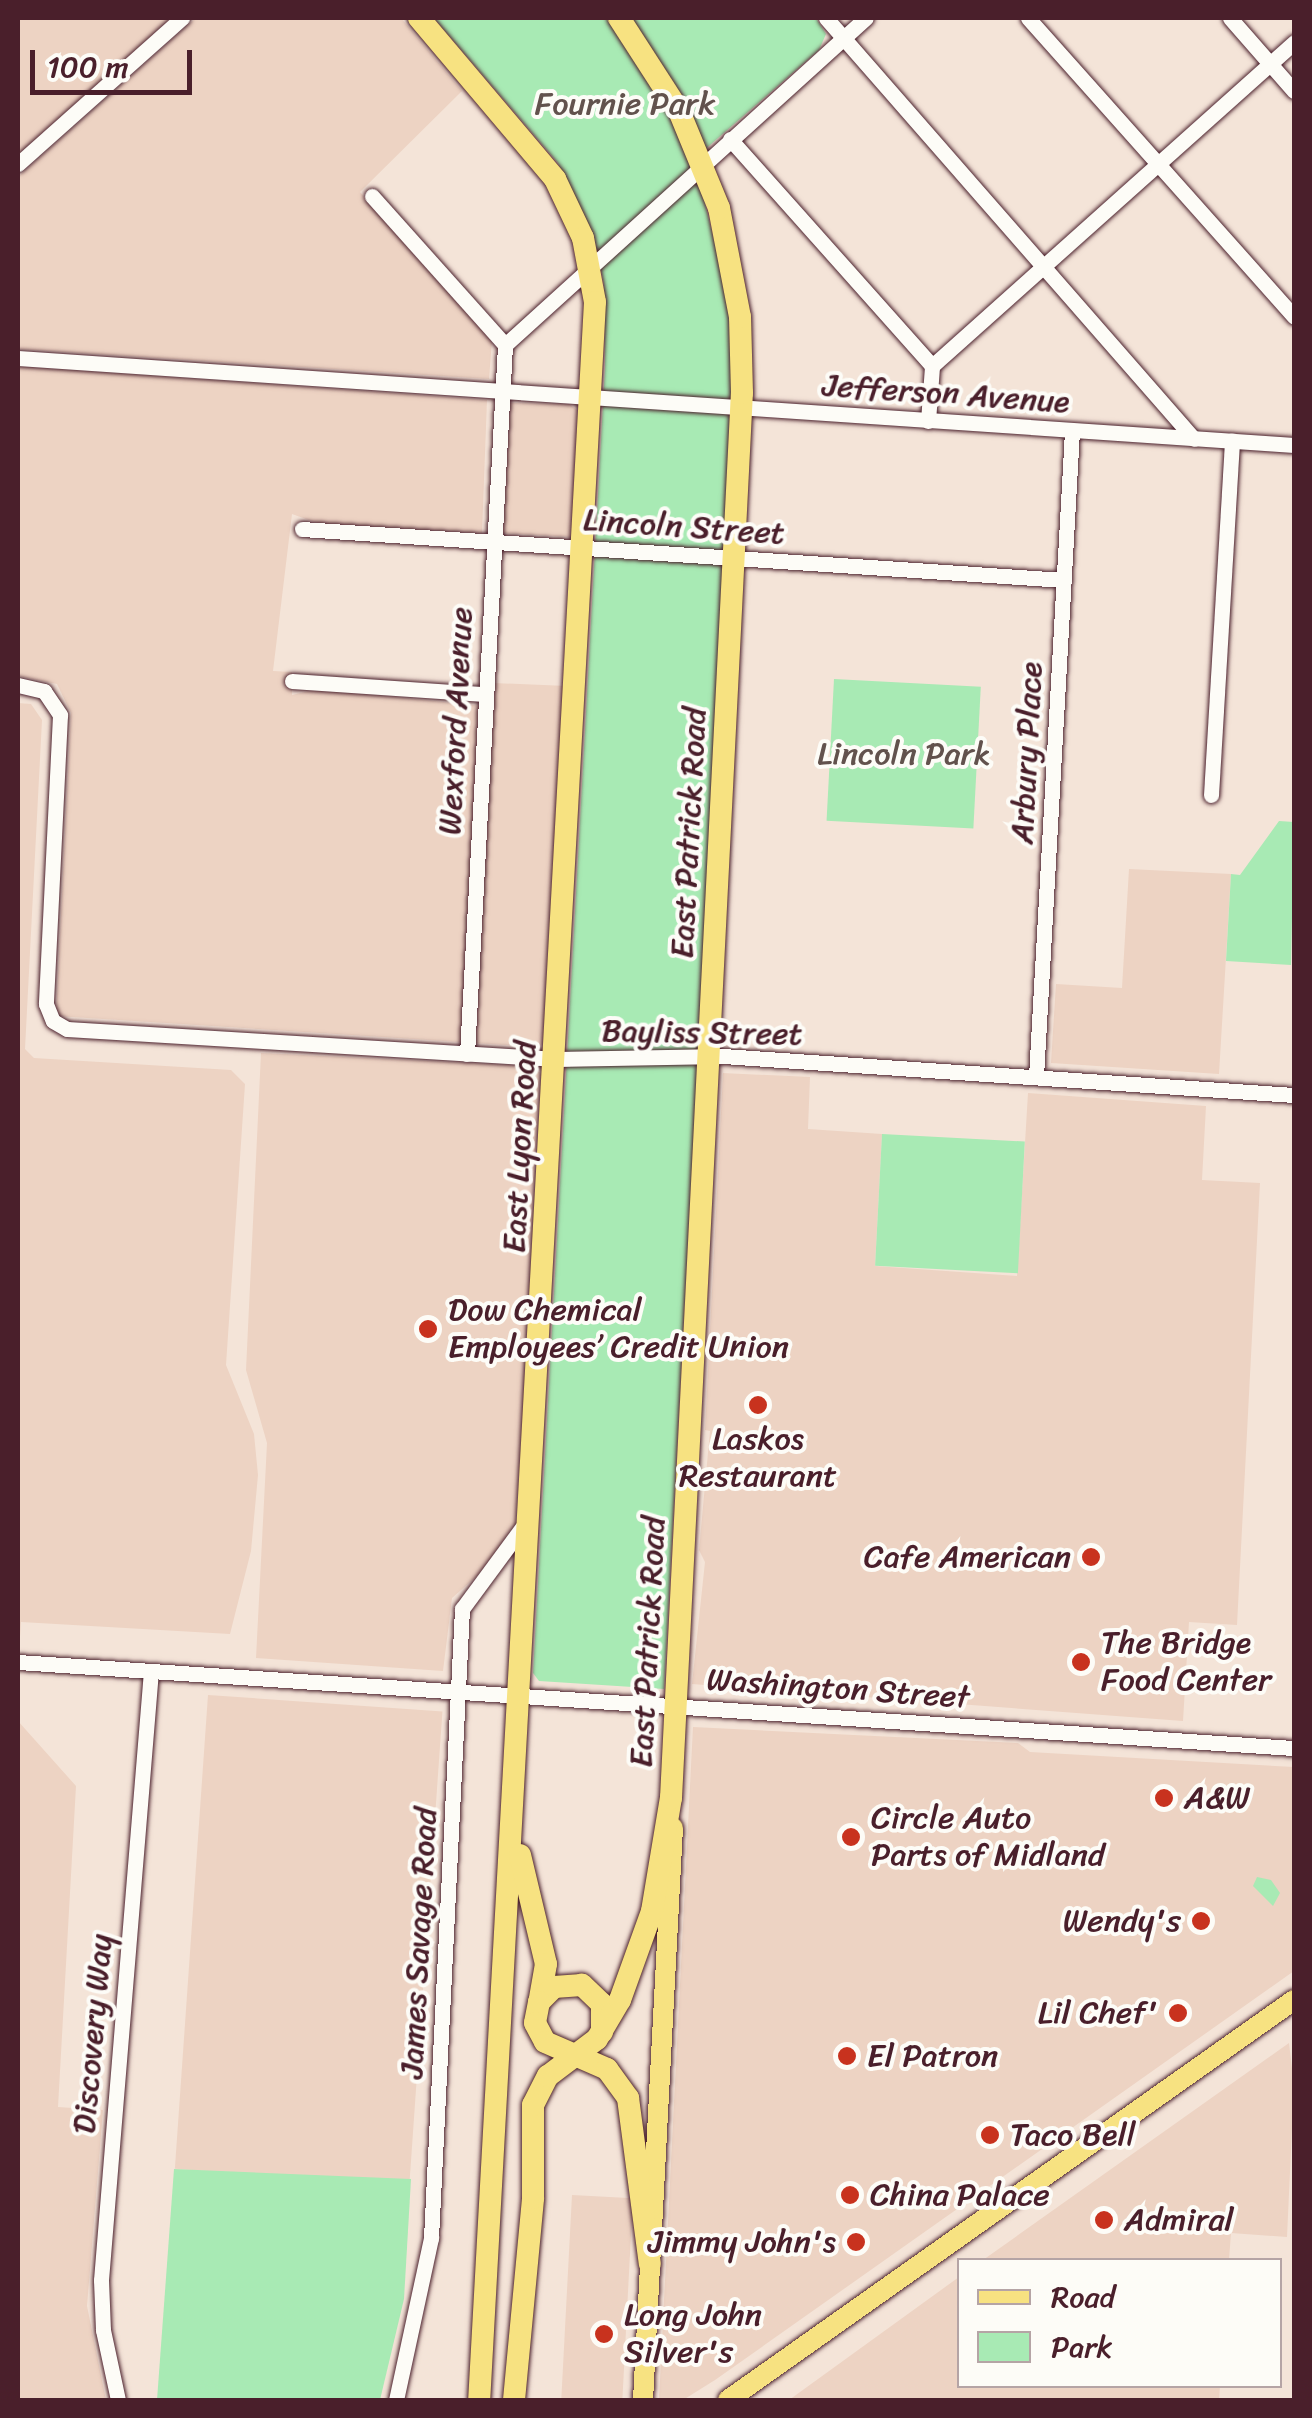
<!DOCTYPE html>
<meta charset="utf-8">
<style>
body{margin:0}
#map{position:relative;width:1312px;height:2418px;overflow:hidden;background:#f4e4d8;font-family:Sriracha,sans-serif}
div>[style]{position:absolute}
.built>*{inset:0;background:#edd3c3;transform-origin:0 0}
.green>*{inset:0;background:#a8eab4;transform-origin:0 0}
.roads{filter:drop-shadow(0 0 2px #4a1f2b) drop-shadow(0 0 2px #4a1f2b)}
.minor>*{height:15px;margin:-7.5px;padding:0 7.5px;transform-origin:7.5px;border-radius:7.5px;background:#fdfcf7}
.major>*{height:20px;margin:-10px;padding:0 10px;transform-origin:10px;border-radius:10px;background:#f7e281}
.highway>*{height:22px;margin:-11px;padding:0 11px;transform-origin:11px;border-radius:11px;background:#f7e281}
.dots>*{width:28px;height:28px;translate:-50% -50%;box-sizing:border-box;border:5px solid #fdfcf7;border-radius:50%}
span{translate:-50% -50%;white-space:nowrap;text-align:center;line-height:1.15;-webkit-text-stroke:8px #fdfcf7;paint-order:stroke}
.park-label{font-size:32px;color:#62524d}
.street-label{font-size:32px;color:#4a1f2b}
.poi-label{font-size:32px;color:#4a1f2b}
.left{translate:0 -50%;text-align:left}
.right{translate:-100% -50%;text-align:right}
.frame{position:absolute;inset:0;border:20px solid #4a1f2b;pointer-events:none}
.legend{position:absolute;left:957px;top:2258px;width:325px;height:130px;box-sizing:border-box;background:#fdfcf7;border:2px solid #b5a4a5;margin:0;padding:12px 18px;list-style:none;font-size:30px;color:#4a1f2b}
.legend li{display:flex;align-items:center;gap:20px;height:50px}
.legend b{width:50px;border:2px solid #b5a4a5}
.scale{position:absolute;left:30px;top:50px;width:162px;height:45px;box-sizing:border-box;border:5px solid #4a1f2b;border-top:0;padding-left:12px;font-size:30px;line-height:35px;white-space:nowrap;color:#4a1f2b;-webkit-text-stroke:8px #fdfcf7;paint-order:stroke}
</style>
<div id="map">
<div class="built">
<i style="clip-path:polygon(18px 18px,173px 18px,18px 156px)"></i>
<i style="clip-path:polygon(196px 18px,401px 18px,462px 91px,360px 192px,492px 340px,489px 379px,18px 349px,18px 177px)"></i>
<i style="clip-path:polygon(18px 366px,487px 400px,482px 533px,320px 524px,292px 514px,273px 671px,292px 672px,292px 695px,318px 689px,491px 707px,493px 683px,567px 686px,546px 1040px,539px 1047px,56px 1016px,71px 713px,57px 684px,18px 676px)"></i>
<i style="clip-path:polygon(510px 403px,569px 404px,581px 413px,572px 537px,503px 533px)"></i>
<i style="clip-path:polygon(18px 703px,31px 704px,42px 720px,25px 1049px,34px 1058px,231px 1070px,245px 1084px,226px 1365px,254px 1434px,258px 1475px,251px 1551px,230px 1634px,21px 1622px,18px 1667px)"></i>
<i style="clip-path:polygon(1129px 869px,1231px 874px,1219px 1074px,1051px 1063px,1056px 984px,1122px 988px)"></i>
<i style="clip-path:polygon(261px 1053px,532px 1066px,546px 1078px,515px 1527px,504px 1552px,452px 1598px,443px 1671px,256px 1658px,267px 1443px,246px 1370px)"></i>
<i style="clip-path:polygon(723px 1073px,810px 1077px,808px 1129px,882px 1134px,875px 1266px,1017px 1276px,1028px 1093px,1206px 1106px,1202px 1180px,1260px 1183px,1237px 1625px,1189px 1622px,1183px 1721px,692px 1684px,705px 1562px,699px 1550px,710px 1431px,705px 1430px)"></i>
<i style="left:208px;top:1695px;width:235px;height:475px;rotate:4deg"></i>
<i style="clip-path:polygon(18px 1721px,76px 1786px,58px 2107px,103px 2110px,87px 2306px,106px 2400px,18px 2400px)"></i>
<i style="clip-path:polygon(693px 1727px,1018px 1743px,1030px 1752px,1294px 1767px,1294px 1971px,715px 2380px,683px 2400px,659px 2400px)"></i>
<i style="clip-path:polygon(1289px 2043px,1294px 2085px,1287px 2237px,1231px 2233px,1229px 2260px,983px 2260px)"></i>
<i style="left:572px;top:2195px;width:61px;height:205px;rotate:3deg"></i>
<i style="clip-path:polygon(959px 2277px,959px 2386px,1220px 2386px,1219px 2400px,789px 2400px)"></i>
</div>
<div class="green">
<i style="clip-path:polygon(434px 18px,816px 18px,826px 34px,819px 50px,694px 159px,728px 298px,734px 386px,664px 1689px,539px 1681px,533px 1673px,605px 367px,604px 284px,594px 237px,558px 163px)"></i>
<i style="left:834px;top:679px;width:147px;height:142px;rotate:3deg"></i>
<i style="clip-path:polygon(1279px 821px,1294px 822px,1291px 965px,1226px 961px,1231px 874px,1240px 875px)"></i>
<i style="left:882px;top:1134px;width:143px;height:132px;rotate:3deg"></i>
<i style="clip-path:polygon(1257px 1877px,1271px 1880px,1280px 1893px,1273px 1906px,1253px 1886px)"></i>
<i style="clip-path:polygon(174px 2169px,411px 2179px,404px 2299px,380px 2400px,157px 2400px)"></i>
</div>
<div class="roads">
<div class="minor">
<i style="left:826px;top:18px;width:559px;rotate:48.84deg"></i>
<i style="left:1028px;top:18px;width:400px;rotate:48.3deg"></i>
<i style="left:1230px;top:18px;width:97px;rotate:48.8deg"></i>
<i style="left:730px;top:139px;width:304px;rotate:48.3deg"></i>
<i style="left:18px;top:164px;width:220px;rotate:-41.7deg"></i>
<i style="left:372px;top:196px;width:200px;rotate:48.2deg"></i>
<i style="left:18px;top:358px;width:1279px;rotate:3.9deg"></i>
<i style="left:928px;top:421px;width:55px;rotate:-85.8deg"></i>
<i style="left:932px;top:366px;width:486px;rotate:-41.8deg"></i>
<i style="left:302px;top:529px;width:764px;rotate:3.83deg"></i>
<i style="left:292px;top:681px;width:193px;rotate:3.9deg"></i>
<i style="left:18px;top:685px;width:27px;rotate:13deg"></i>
<i style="left:44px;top:691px;width:29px;rotate:56deg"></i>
<i style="left:60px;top:715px;width:289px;rotate:92.8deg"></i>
<i style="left:46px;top:1004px;width:18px;rotate:68deg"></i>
<i style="left:53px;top:1021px;width:16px;rotate:30deg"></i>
<i style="left:67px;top:1029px;width:491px;rotate:3.5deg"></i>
<i style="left:557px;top:1059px;width:166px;rotate:-1deg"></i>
<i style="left:723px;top:1056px;width:572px;rotate:3.91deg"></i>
<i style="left:1211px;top:795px;width:355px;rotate:-86.6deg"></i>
<i style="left:467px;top:1054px;width:710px;rotate:-86.93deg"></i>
<i style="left:505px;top:345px;width:487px;rotate:-42.2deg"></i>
<i style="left:1036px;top:1077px;width:647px;rotate:-86.81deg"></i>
<i style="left:18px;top:1662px;width:1279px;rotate:3.86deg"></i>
<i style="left:118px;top:2400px;width:72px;rotate:-102.1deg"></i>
<i style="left:103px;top:2330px;width:50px;rotate:-92.3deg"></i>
<i style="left:101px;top:2280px;width:611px;rotate:-85.31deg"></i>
<i style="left:396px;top:2400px;width:166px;rotate:-77.8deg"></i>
<i style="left:431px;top:2238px;width:630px;rotate:-87.18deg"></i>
<i style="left:462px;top:1609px;width:104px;rotate:-53.6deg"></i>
</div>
<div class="major">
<i style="left:643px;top:2400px;width:573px;rotate:-87deg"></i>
<i style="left:728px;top:2400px;width:693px;rotate:-35.25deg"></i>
</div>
<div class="highway">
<i style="left:419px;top:18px;width:211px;rotate:49.8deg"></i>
<i style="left:555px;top:179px;width:65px;rotate:64.6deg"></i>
<i style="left:583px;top:238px;width:65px;rotate:79.4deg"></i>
<i style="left:595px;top:302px;width:2101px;rotate:93.16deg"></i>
<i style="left:520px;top:1855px;width:112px;rotate:76.6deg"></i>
<i style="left:546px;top:1964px;width:36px;rotate:100deg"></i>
<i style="left:602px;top:2032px;width:28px;rotate:-90deg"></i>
<i style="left:602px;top:2004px;width:28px;rotate:-136deg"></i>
<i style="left:582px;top:1985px;width:28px;rotate:176deg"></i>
<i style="left:554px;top:1987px;width:21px;rotate:135deg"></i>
<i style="left:539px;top:2002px;width:21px;rotate:101deg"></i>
<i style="left:535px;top:2023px;width:21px;rotate:62deg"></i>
<i style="left:545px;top:2042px;width:68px;rotate:23.5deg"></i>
<i style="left:607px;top:2069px;width:36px;rotate:54deg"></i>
<i style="left:628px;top:2098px;width:167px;rotate:82.5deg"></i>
<i style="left:514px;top:2400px;width:203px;rotate:-84.6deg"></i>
<i style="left:533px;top:2198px;width:93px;rotate:-90deg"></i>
<i style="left:533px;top:2105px;width:33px;rotate:-63deg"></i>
<i style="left:548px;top:2076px;width:61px;rotate:-37.1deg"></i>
<i style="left:597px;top:2039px;width:45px;rotate:-59.5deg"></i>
<i style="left:620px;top:2000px;width:95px;rotate:-70.2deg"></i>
<i style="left:652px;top:1911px;width:115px;rotate:-80.5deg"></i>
<i style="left:671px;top:1798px;width:1407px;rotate:-87.11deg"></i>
<i style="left:742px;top:393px;width:76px;rotate:-91.5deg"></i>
<i style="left:740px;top:317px;width:111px;rotate:-100.9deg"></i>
<i style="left:719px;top:208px;width:105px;rotate:-112.4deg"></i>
<i style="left:679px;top:111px;width:111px;rotate:-122.8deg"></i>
</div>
</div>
<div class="dots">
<i style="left:428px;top:1329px;background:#c8321e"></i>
<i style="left:758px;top:1405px;background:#c8321e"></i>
<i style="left:1091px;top:1557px;background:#c8321e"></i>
<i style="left:1081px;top:1662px;background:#c8321e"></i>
<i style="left:1164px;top:1798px;background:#c8321e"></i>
<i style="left:851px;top:1837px;background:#c8321e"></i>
<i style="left:1201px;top:1921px;background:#c8321e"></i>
<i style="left:1178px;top:2013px;background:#c8321e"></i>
<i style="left:847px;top:2056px;background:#c8321e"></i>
<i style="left:990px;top:2135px;background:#c8321e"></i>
<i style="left:850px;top:2195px;background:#c8321e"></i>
<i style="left:1104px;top:2220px;background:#c8321e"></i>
<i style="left:856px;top:2242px;background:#c8321e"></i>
<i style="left:604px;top:2334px;background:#c8321e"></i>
</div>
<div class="park-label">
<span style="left:625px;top:104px">Fournie Park</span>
<span style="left:904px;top:754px">Lincoln Park</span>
</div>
<div class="street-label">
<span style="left:946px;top:394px;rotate:4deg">Jefferson Avenue</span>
<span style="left:684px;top:527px;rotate:4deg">Lincoln Street</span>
<span style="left:456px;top:721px;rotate:-87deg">Wexford Avenue</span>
<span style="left:1027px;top:753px;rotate:-87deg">Arbury Place</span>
<span style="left:689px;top:833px;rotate:-87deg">East Patrick Road</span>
<span style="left:702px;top:1033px;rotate:1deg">Bayliss Street</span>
<span style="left:520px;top:1147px;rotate:-87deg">East Lyon Road</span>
<span style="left:648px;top:1642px;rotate:-87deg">East Patrick Road</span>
<span style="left:838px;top:1689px;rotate:4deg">Washington Street</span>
<span style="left:419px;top:1943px;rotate:-87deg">James Savage Road</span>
<span style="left:93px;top:2034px;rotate:-85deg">Discovery Way</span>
</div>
<div class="poi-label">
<span class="left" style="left:448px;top:1329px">Dow Chemical<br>Employees’ Credit Union</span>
<span style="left:758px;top:1458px">Laskos<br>Restaurant</span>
<span class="right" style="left:1071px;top:1557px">Cafe American</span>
<span class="left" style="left:1101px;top:1662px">The Bridge<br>Food Center</span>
<span class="left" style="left:1184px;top:1798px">A&amp;W</span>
<span class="left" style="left:871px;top:1837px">Circle Auto<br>Parts of Midland</span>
<span class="right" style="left:1181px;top:1921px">Wendy's</span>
<span class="right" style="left:1158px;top:2013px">Lil Chef'</span>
<span class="left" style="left:867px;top:2056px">El Patron</span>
<span class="left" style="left:1010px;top:2135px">Taco Bell</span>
<span class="left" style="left:870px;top:2195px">China Palace</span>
<span class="left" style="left:1124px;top:2220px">Admiral</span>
<span class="right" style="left:836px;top:2242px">Jimmy John's</span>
<span class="left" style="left:624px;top:2334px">Long John<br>Silver's</span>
</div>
<div class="frame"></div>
<ul class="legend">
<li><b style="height:12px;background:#f7e281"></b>Road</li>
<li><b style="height:28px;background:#a8eab4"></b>Park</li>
</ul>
<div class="scale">100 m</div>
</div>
